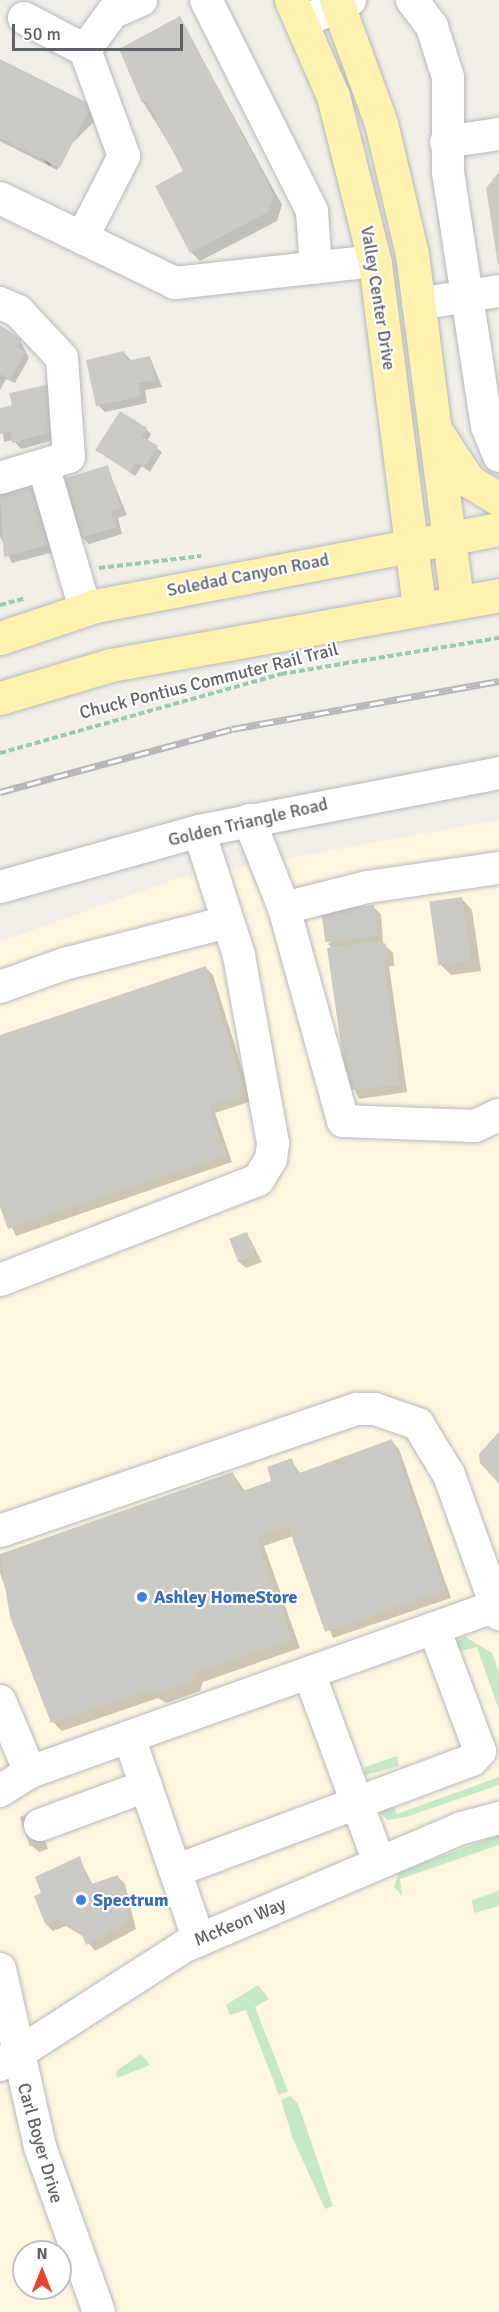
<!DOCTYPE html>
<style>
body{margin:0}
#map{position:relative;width:499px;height:2312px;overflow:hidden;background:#f1efe8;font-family:Signika,sans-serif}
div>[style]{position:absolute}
.commercial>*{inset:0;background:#fef7e0}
.green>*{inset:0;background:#c5e8c5}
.shadow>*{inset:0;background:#0003;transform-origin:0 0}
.building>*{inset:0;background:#cccac5;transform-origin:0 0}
.path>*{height:4px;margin-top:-2px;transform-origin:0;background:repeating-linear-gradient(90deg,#9cc7a9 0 6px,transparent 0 9px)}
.roads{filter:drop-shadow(0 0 2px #b5b8bc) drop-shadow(0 0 2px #b5b8bc)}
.minor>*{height:32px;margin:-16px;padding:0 16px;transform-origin:16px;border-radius:16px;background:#fff}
.major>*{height:33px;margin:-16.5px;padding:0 16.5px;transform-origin:16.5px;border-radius:16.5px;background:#fff2af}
.rail>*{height:7px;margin-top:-3.5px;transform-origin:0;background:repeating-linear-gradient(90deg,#fff 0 14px,#b6b7b8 0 28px);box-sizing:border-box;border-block:2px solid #b6b7b8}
.dots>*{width:16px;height:16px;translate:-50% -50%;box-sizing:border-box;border:3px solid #fff;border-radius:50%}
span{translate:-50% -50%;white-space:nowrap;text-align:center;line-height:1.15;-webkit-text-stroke:4.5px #fff;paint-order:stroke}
.street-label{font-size:18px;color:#5f6368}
.shop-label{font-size:18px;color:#366cbe;font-weight:700}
.left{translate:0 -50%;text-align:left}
.north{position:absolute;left:12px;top:2240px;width:60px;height:60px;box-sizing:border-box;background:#fff;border:2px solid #bfc1c3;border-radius:50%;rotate:0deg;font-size:16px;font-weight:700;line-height:24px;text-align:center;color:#5f6368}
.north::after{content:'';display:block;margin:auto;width:21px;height:27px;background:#ea4335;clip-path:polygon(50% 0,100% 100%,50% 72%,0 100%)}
.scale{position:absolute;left:12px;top:24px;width:171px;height:27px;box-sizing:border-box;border:3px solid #5f6368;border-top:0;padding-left:8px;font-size:18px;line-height:21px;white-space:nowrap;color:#5f6368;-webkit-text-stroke:4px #fff;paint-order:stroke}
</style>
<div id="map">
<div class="commercial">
<i style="clip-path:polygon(evenodd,499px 820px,499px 2312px,0 2312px,0 942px,178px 878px,499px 820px,24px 2252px,60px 2252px,60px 2288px,24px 2288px,24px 2252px)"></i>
</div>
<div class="green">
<i style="clip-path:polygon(464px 1636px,492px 1653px,499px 1673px,499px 1710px,477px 1647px,459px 1652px,456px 1642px)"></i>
<i style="clip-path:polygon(397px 1756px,399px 1766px,365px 1775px,365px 1767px)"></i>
<i style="clip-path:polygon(499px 1777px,499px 1785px,406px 1817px,387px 1820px,378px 1809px,392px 1801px,397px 1814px)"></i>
<i style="clip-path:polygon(499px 1835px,499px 1845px,400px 1879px,402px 1896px,394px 1887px,399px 1872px)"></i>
<i style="clip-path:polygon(499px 1891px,499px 1906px,474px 1913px,472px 1900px)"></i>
<i style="clip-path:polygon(258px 1985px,269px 1999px,255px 2007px,288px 2091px,279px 2095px,246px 2010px,230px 2015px,226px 2005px)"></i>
<i style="clip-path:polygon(141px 2054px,150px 2065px,117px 2078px,116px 2071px)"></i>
<i style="clip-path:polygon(290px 2096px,298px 2104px,333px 2206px,325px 2209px,293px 2139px,281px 2100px)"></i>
</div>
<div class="shadow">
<i style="clip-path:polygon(180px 18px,282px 205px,277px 221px,200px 261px,191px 252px,186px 171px,143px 102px)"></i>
<i style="clip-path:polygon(0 61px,89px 108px,57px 170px,0 141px)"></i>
<i style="left:92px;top:108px;width:11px;height:71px;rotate:45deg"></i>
<i style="clip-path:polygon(0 329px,20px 340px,29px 358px,15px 383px,6px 379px,0 390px)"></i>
<i style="clip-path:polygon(124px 353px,132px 361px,150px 357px,162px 387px,145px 390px,147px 403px,105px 412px,98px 405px)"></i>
<i style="clip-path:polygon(0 410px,65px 437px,21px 449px,13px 440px,4px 442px)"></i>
<i style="clip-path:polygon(146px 429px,151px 434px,147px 441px,162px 452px,150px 472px,142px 466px,135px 476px,97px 450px)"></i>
<i style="clip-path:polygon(107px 467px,127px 515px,118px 518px,122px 534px,89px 544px,82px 537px)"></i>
<i style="clip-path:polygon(33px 490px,40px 497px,54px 552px,12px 563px,0 536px,0 498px)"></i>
<i style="clip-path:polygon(461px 898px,472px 910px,481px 971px,451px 975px,439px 963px)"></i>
<i style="clip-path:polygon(373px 907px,381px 914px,383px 943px,393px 953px,394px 966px,389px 966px,407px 1092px,359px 1099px,347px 1072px,333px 949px,328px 944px)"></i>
<i style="clip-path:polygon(205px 967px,213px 975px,252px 1101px,215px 1113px,232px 1162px,16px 1236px,0 1202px,0 1037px)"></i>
<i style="clip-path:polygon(247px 1233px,262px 1262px,246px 1268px,238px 1261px)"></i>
<i style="clip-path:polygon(392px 1441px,399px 1449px,451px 1598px,333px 1638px,293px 1536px,264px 1546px,300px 1648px,203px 1682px,200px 1691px,166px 1703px,158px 1698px,62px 1731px,53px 1722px,0 1573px,0 1555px,233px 1474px,245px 1491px,271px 1482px,291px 1460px,301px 1474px)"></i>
<i style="clip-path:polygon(38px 1822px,48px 1849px,39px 1852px,31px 1845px)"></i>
<i style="clip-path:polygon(79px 1858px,93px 1885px,117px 1876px,125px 1884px,136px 1929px,95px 1951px,84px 1937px,66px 1926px,53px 1931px,46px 1924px,43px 1894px)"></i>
</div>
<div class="building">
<i style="clip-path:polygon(180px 16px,274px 195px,268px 212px,190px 253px,155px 186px,183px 171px,147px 101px,142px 103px,119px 49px)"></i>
<i style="clip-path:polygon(0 59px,92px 105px,60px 168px,0 138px)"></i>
<i style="clip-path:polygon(499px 172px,499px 264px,498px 265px,486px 188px)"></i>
<i style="clip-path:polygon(0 325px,21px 339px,16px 347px,25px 352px,10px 380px,0 374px)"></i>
<i style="clip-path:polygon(124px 351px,126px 361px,150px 356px,155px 380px,138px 383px,141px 396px,96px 406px,86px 360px)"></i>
<i style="clip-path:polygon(51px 384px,58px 430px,12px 443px,10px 432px,0 434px,0 408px,12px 405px,9px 393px)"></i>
<i style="clip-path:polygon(120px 411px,147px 428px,142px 436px,158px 446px,144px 468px,136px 462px,130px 472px,95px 450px)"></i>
<i style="clip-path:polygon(108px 465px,121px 508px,111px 511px,116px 527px,81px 538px,63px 479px)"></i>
<i style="clip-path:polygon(26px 487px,33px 488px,48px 545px,4px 557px,0 494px)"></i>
<i style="left:462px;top:897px;width:64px;height:33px;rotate:82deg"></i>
<i style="left:374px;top:905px;width:31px;height:53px;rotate:83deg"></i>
<i style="clip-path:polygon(379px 941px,386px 944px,388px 959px,383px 960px,399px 1066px,345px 1073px,327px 948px)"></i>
<i style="clip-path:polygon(206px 966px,246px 1094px,209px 1106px,226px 1155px,8px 1229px,0 1207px,0 1035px)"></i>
<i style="left:398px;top:1067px;width:18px;height:51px;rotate:84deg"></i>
<i style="left:247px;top:1232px;width:25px;height:19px;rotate:69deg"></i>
<i style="clip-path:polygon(499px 1432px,499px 1484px,480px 1463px,479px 1454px)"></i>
<i style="clip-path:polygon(392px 1439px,445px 1590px,325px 1632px,288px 1526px,256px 1537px,292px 1639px,195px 1673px,191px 1682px,155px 1694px,148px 1690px,51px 1723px,10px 1617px,0 1554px,233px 1472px,240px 1492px,271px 1481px,267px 1467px,292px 1458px,297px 1474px)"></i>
<i style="left:31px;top:1813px;width:31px;height:12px;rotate:71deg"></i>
<i style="clip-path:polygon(80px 1856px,89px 1885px,118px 1875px,129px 1922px,86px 1945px,81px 1933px,58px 1920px,45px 1924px,34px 1896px,41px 1893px,35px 1877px)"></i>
</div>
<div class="path">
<i style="left:99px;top:568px;width:103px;rotate:-6.7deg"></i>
<i style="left:0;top:605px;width:27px;rotate:-15deg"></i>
<i style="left:0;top:753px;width:292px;rotate:-15.7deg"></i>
<i style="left:281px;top:674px;width:221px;rotate:-9.4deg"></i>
</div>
<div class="roads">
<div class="minor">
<i style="left:206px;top:0;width:236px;rotate:63.3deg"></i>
<i style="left:312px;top:211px;width:57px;rotate:86deg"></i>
<i style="left:412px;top:0;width:34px;rotate:53deg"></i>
<i style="left:432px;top:27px;width:52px;rotate:72.3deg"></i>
<i style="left:448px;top:77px;width:95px;rotate:90deg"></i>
<i style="left:448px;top:172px;width:257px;rotate:81.3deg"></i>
<i style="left:487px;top:426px;width:32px;rotate:68deg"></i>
<i style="left:24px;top:18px;width:69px;rotate:27.7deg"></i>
<i style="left:85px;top:50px;width:113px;rotate:69.8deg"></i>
<i style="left:124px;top:156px;width:92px;rotate:117.1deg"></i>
<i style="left:303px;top:22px;width:52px;rotate:-25.1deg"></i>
<i style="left:85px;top:50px;width:46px;rotate:-53.9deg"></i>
<i style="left:112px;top:13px;width:32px;rotate:-24deg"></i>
<i style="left:446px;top:142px;width:54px;rotate:-8.6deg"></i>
<i style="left:0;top:198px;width:195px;rotate:25.9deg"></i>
<i style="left:175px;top:283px;width:200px;rotate:-6.3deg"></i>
<i style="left:0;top:303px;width:20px;rotate:24deg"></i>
<i style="left:18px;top:311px;width:64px;rotate:46.9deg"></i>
<i style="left:62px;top:358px;width:99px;rotate:86deg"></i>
<i style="left:69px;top:457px;width:72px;rotate:163.1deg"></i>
<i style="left:418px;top:304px;width:82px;rotate:-9.1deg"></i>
<i style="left:43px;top:465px;width:150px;rotate:73.7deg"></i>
<i style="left:249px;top:820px;width:95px;rotate:68.3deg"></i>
<i style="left:284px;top:908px;width:221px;rotate:74.5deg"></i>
<i style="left:343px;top:1121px;width:132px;rotate:2.2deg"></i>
<i style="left:475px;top:1126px;width:26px;rotate:-25deg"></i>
<i style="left:0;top:887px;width:207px;rotate:-15.7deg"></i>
<i style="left:199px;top:831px;width:306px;rotate:-10.9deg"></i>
<i style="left:284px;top:908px;width:86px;rotate:-14.2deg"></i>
<i style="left:367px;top:887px;width:133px;rotate:-8.2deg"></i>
<i style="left:0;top:987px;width:68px;rotate:-19.8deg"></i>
<i style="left:64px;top:964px;width:169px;rotate:-14.4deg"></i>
<i style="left:0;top:1280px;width:277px;rotate:-21.2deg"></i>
<i style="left:258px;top:1180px;width:25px;rotate:-58deg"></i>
<i style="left:271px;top:1159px;width:16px;rotate:-83deg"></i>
<i style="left:273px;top:1143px;width:191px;rotate:-100.3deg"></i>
<i style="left:239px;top:955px;width:130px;rotate:-107.9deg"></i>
<i style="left:0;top:1531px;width:377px;rotate:-18.9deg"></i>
<i style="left:357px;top:1409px;width:18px"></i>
<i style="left:375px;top:1409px;width:46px;rotate:19.2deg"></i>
<i style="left:418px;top:1424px;width:60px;rotate:58.7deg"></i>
<i style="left:449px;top:1475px;width:148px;rotate:70.2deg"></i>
<i style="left:309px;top:1673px;width:202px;rotate:69.7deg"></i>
<i style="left:0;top:1701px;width:77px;rotate:67.1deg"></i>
<i style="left:30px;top:1772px;width:36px;rotate:148deg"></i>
<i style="left:129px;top:1737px;width:215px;rotate:71deg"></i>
<i style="left:30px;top:1772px;width:494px;rotate:-19.6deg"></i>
<i style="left:495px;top:1606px;width:9px;rotate:-63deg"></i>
<i style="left:40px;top:1825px;width:113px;rotate:-20.2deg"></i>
<i style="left:175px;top:1871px;width:317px;rotate:-20.5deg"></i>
<i style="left:472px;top:1760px;width:12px;rotate:-48deg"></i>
<i style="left:480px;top:1751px;width:131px;rotate:-110.5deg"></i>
<i style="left:0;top:1969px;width:182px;rotate:77.3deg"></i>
<i style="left:40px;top:2147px;width:175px;rotate:70.3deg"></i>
<i style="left:0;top:2065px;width:220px;rotate:-32.8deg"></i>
<i style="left:185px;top:1946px;width:301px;rotate:-23.1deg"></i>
<i style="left:462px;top:1828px;width:38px;rotate:-15deg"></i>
</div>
<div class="major">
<i style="left:291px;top:0;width:105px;rotate:66.4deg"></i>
<i style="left:333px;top:96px;width:172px;rotate:75.9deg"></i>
<i style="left:375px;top:263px;width:347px;rotate:82.7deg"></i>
<i style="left:336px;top:0;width:131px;rotate:69.9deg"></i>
<i style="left:381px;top:123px;width:135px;rotate:76.7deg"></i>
<i style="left:412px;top:254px;width:350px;rotate:82.6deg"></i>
<i style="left:438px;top:434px;width:56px;rotate:56.6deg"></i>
<i style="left:469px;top:481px;width:35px;rotate:31deg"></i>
<i style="left:0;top:638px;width:100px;rotate:-18.6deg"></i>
<i style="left:95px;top:606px;width:411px;rotate:-10.8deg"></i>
<i style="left:0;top:698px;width:116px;rotate:-16.6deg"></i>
<i style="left:111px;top:665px;width:394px;rotate:-10.2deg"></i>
</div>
</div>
<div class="rail">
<i style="left:0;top:792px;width:240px;rotate:-15.2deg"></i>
<i style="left:232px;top:729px;width:271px;rotate:-10.2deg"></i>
</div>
<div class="dots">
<i style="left:142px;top:1597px;background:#3f7fe0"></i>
<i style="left:81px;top:1900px;background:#3f7fe0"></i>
</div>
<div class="street-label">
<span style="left:378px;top:298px;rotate:81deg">Valley Center Drive</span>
<span style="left:248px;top:575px;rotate:-11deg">Soledad Canyon Road</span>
<span style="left:209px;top:681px;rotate:-14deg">Chuck Pontius Commuter Rail Trail</span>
<span style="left:248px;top:822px;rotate:-13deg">Golden Triangle Road</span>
<span style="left:240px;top:1922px;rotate:-23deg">McKeon Way</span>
<span style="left:40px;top:2143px;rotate:74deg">Carl Boyer Drive</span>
</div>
<div class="shop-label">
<span class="left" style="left:154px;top:1597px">Ashley HomeStore</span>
<span class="left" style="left:93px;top:1900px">Spectrum</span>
</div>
<div class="north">N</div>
<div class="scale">50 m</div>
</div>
